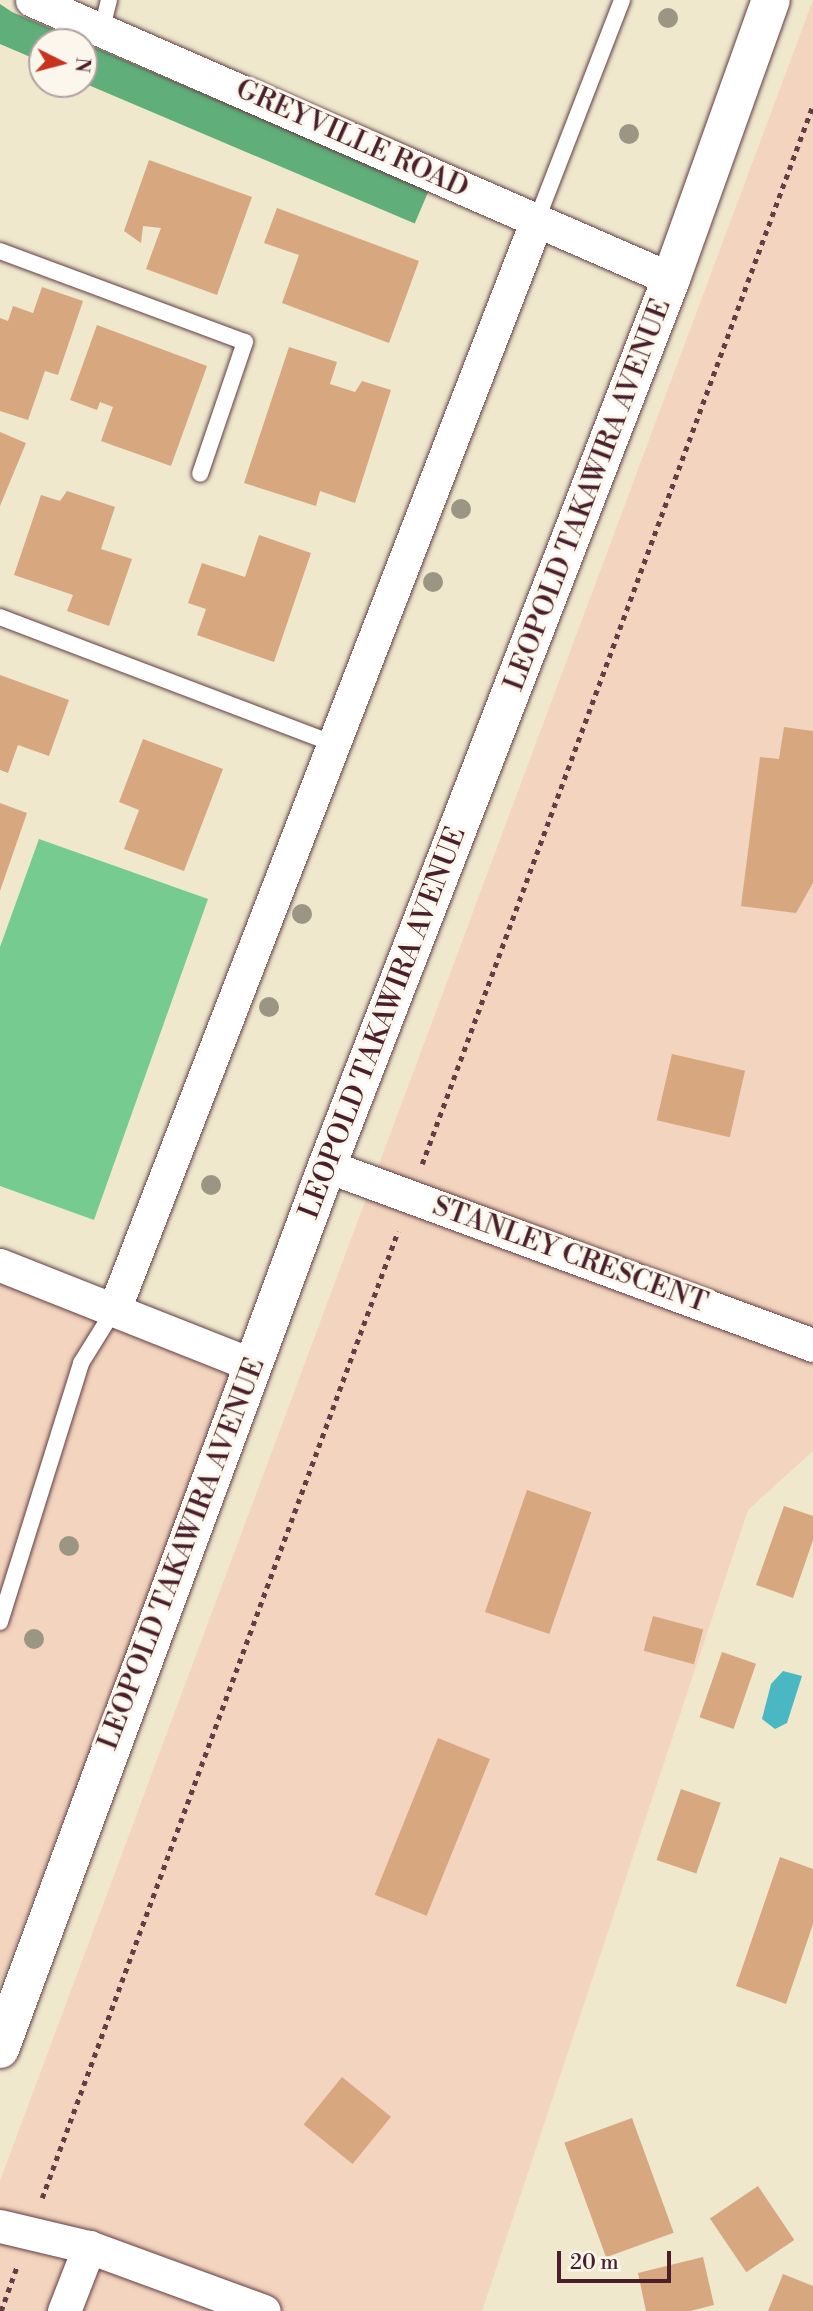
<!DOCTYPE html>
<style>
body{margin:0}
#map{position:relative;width:813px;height:2311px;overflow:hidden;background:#efe8cd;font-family:"Libre Bodoni",serif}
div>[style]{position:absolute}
.built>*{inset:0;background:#f3d4be}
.green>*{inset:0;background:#75cb90}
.forest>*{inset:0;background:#60af7a;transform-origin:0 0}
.water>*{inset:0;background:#49b8c2}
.building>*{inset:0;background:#d7a780;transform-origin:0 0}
.path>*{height:4.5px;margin-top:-2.25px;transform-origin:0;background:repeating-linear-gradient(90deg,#633d43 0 5px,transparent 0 10px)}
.roads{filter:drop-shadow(0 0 2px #633d43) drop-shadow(0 0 2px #633d43)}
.service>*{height:16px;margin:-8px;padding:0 8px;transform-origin:8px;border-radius:8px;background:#fff}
.minor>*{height:33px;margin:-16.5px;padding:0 16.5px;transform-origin:16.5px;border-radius:16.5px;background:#fff}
.trunk>*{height:38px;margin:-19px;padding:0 19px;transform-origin:19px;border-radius:19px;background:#fff}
.trees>*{width:20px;height:20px;margin:-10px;border-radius:50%;background:#9b9684}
span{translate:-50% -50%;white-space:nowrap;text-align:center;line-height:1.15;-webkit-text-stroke:6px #fbf7ec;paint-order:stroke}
.street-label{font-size:28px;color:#4a1f2b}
.north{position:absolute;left:28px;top:28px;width:70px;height:70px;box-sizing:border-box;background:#fbf7ec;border:2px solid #b4a19f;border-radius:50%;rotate:96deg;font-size:19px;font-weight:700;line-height:28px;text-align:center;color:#4a1f2b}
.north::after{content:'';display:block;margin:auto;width:24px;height:32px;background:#c8321e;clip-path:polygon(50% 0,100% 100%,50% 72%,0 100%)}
.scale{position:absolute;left:557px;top:2251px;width:114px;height:32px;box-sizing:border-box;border:4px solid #4a1f2b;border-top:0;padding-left:9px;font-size:21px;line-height:24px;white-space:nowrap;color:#4a1f2b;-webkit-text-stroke:5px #fbf7ec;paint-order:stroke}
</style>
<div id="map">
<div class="built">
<i style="clip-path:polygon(813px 0,813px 1451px,748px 1510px,482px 2311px,0 2311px,0 2181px)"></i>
<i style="clip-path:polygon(0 1280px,235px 1373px,0 1985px)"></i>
</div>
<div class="green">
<i style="clip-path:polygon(39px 839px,208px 899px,94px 1220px,0 1186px,0 947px)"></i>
</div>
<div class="forest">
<i style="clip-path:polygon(0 4px,12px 12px,83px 42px,42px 42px,42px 62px,0 44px)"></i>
<i style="left:84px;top:43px;width:375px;height:37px;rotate:23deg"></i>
</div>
<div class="water">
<i style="clip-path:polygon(783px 1671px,802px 1676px,787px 1723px,775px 1729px,762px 1719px,771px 1684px)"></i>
</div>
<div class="building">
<i style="clip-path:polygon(149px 160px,252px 197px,217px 295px,146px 269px,161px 228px,143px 226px,141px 243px,124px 231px)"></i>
<i style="clip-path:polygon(277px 208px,419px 261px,389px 343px,282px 303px,299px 255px,264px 243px)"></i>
<i style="clip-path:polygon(42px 287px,83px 301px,58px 375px,45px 371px,28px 420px,0 411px,0 318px,8px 321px,13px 306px,33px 313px)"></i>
<i style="clip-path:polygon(97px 325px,207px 366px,171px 466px,101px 441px,113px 407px,100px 402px,97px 410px,70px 400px)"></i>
<i style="clip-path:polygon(289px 347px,337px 362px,330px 384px,355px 392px,362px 381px,391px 390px,355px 503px,320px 491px,316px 506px,244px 483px)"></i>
<i style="clip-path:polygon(0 432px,26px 443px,0 506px)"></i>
<i style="clip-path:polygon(67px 491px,115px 507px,101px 549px,132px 559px,109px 626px,67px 611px,73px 595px,14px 575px,41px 495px,60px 501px)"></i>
<i style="clip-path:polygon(259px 535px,311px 553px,274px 662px,197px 635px,206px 609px,188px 603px,202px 563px,245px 577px)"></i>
<i style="clip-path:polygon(0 675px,69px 700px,49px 756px,18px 745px,8px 773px,0 770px)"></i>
<i style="clip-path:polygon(784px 727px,813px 731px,813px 883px,796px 913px,741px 906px,760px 757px,779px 759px)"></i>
<i style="clip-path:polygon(143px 739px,223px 769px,184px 871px,124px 849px,139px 810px,119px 802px)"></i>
<i style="clip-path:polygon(0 803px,27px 813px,0 891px)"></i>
<i style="left:672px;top:1054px;width:75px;height:68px;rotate:13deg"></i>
<i style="left:527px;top:1490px;width:68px;height:129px;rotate:19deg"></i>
<i style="clip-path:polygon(784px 1506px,813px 1516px,813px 1540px,793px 1598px,756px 1585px)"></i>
<i style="left:653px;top:1616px;width:52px;height:36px;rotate:15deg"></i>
<i style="left:722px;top:1652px;width:36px;height:69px;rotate:19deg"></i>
<i style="left:438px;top:1738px;width:56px;height:169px;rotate:22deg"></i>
<i style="left:681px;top:1789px;width:42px;height:75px;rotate:19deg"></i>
<i style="clip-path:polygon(780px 1857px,813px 1869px,813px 1924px,786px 2004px,736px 1986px)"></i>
<i style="left:342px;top:2077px;width:63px;height:61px;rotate:39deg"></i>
<i style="left:632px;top:2118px;width:122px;height:72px;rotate:70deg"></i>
<i style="left:758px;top:2186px;width:65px;height:58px;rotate:56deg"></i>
<i style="clip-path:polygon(703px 2257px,714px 2305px,690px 2311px,646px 2311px,638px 2273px)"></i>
<i style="clip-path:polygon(783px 2274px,813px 2286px,813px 2311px,768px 2311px)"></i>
</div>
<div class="path">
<i style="left:422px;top:1164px;width:1129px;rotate:-69.74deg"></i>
<i style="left:42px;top:2198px;width:1030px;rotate:-69.79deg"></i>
<i style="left:1px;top:2311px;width:48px;rotate:-70.4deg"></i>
</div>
<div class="roads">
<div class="service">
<i style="left:102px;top:28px;width:29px;rotate:-76deg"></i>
<i style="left:536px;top:222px;width:238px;rotate:-68.8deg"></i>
<i style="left:0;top:251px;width:261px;rotate:20.4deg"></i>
<i style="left:245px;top:342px;width:139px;rotate:108.8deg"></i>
<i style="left:0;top:617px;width:358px;rotate:20.8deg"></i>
<i style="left:0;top:1622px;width:271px;rotate:-72.6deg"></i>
<i style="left:81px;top:1363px;width:62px;rotate:-58.1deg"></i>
</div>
<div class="minor">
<i style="left:32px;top:0;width:697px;rotate:23.59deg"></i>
<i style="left:327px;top:1166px;width:518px;rotate:20.22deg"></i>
<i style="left:0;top:1265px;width:272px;rotate:21.6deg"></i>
<i style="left:114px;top:1310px;width:1167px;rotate:-68.8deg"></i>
<i style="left:0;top:2226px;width:91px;rotate:13.3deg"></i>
<i style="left:89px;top:2247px;width:186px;rotate:20.1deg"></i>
<i style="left:64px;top:2311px;width:69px;rotate:-68.7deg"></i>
</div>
<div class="trunk">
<i style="left:0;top:2049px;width:942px;rotate:-69.68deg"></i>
<i style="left:327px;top:1166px;width:951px;rotate:-68.8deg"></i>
<i style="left:671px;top:279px;width:296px;rotate:-70.3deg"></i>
</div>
</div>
<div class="trees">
<i style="left:668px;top:18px"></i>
<i style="left:629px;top:134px"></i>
<i style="left:461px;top:509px"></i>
<i style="left:433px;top:582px"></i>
<i style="left:302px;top:914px"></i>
<i style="left:269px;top:1007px"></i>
<i style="left:211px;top:1185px"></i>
<i style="left:69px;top:1546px"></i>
<i style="left:34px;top:1639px"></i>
</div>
<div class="street-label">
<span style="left:352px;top:139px;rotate:24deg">GREYVILLE ROAD</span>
<span style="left:588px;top:495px;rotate:-69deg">LEOPOLD TAKAWIRA AVENUE</span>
<span style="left:383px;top:1023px;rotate:-69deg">LEOPOLD TAKAWIRA AVENUE</span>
<span style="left:570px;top:1255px;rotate:20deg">STANLEY CRESCENT</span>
<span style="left:182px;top:1554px;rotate:-69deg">LEOPOLD TAKAWIRA AVENUE</span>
</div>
<div class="north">N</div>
<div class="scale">20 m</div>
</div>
